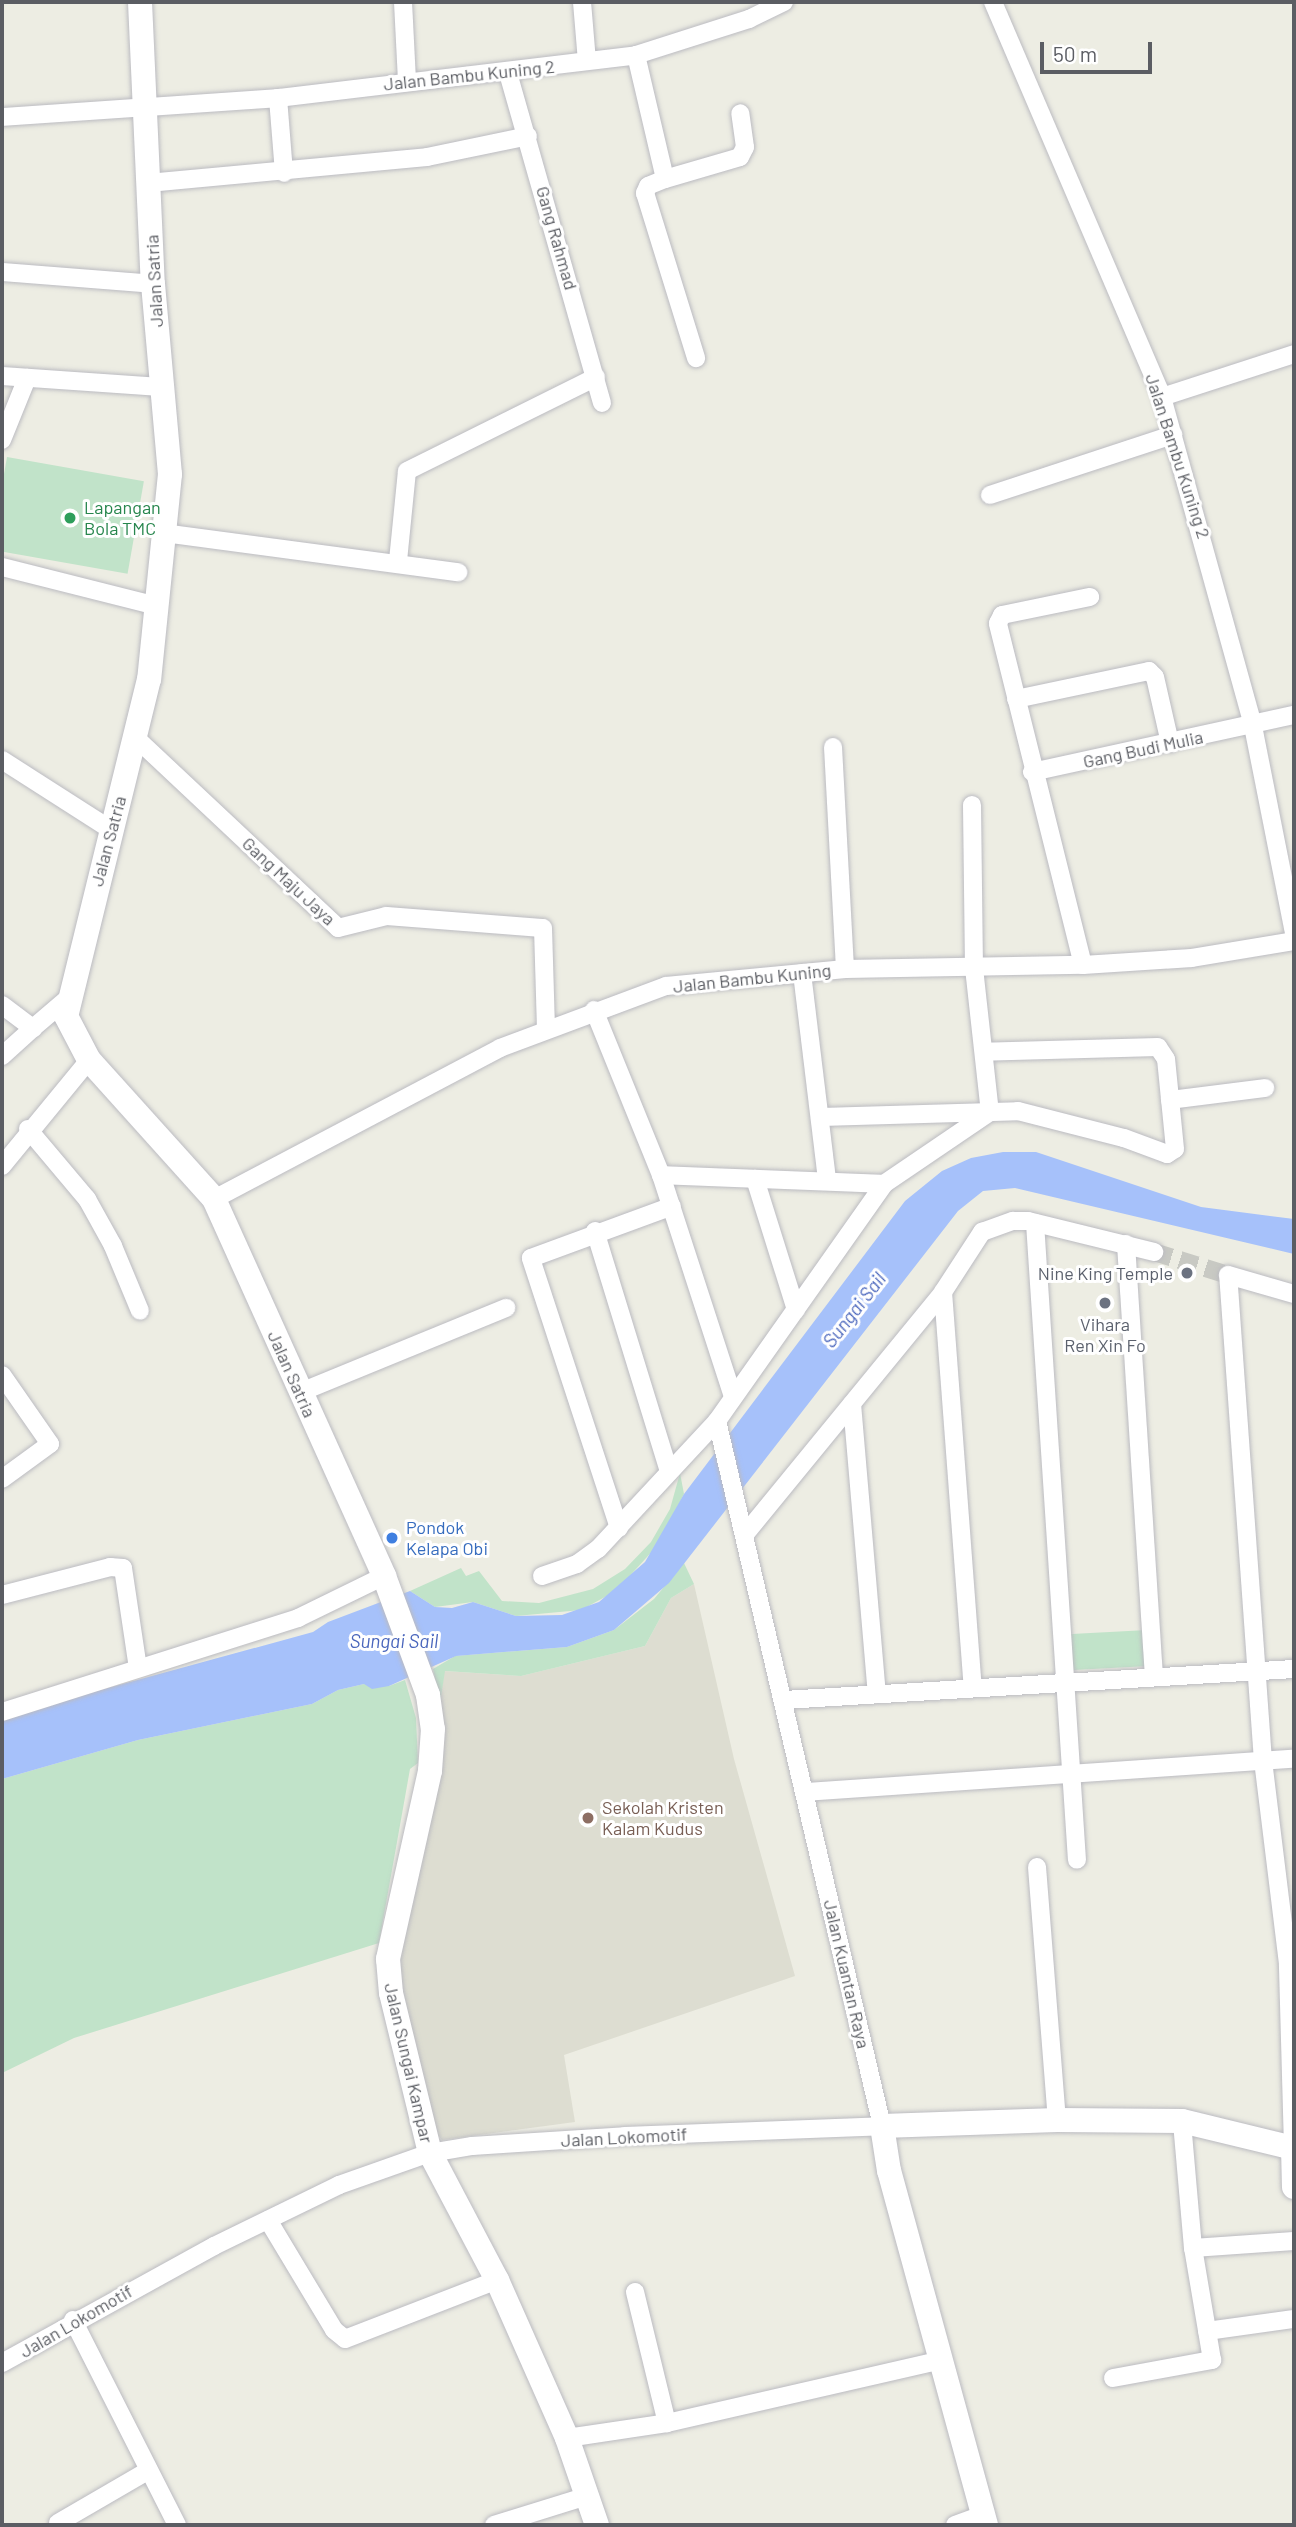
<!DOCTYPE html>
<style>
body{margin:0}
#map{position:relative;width:1296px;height:2527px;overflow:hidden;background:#edede3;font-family:Barlow,sans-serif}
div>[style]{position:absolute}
.education>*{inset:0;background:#ddddd1}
.green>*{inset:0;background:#c1e3c9;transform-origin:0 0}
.water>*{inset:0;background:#a6c1fa}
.street-tunnel>*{height:18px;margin-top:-9px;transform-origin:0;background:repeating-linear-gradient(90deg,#c8c9c3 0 18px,transparent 0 27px)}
.roads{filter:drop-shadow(0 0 2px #bbbbc1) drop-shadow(0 0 2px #bbbbc1)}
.street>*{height:18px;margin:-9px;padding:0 9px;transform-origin:9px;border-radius:9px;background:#fff}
.secondary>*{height:24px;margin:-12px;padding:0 12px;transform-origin:12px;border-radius:12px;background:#fff}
.dots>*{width:19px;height:19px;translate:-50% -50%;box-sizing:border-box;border:4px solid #fff;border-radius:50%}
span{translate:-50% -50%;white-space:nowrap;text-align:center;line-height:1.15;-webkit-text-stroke:6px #fff;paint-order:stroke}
.street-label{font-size:18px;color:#5b5d63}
.leisure-label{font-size:18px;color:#27864d}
.left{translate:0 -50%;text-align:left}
.worship-label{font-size:18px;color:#5b616d}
.right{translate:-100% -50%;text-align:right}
.shop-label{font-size:18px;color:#366cbe}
.education-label{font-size:18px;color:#785e54}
.water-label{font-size:19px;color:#4a66bc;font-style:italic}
.frame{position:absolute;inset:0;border:4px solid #5b5d63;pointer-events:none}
.scale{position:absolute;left:1040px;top:42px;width:112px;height:32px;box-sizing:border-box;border:4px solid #5b5d63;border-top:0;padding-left:9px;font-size:21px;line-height:24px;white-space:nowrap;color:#5b5d63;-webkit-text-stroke:5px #fff;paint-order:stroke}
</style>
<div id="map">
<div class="education">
<i style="clip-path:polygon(694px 1584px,734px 1759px,795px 1976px,564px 2055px,575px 2122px,442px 2140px,430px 2126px,392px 1961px,418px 1878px,444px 1671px,521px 1676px,645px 1646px,671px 1598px)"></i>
</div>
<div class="green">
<i style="left:7px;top:457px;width:139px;height:94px;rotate:10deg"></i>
<i style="clip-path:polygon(680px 1473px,684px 1494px,657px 1546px,616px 1591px,581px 1610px,516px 1616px,473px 1602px,435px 1607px,410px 1591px,461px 1568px,466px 1576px,479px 1571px,502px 1601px,539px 1603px,593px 1589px,625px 1569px,651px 1542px,670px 1509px)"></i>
<i style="clip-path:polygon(684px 1563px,694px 1584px,671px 1598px,645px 1646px,521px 1676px,445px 1671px,440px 1703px,433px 1669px,455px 1656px,567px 1647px,614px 1630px,654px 1599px)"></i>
<i style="left:1147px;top:1630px;width:36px;height:80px;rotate:87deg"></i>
<i style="clip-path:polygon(405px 1680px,416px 1718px,418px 1763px,410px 1769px,379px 1943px,74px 2038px,2px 2073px,2px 1779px,138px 1740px,312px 1704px,338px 1690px,364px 1684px,389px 1686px)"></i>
</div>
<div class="water">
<i style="clip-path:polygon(1036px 1152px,1201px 1207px,1294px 1219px,1294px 1254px,1015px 1188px,983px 1191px,958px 1211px,669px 1583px,614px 1630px,567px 1647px,456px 1656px,389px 1686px,372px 1689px,364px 1684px,338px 1690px,312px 1704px,138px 1740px,2px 1779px,2px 1717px,313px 1632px,328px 1622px,410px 1591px,435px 1607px,452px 1608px,473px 1602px,516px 1616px,562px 1615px,599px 1602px,645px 1562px,684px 1494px,905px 1201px,942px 1171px,971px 1158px,1003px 1152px)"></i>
</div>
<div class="street-tunnel">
<i style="left:1154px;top:1252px;width:77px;rotate:17.3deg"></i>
</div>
<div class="roads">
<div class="street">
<i style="left:403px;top:2px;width:79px;rotate:87.1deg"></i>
<i style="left:582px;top:2px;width:59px;rotate:85.2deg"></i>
<i style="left:993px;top:2px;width:430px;rotate:66.8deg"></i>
<i style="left:1162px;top:397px;width:341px;rotate:74.5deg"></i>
<i style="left:1253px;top:726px;width:211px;rotate:78.8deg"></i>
<i style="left:636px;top:55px;width:127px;rotate:76.8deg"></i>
<i style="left:665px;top:179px;width:18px;rotate:158deg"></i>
<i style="left:648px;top:186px;width:8px;rotate:113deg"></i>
<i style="left:645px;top:193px;width:173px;rotate:72.8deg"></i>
<i style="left:508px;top:73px;width:343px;rotate:74.1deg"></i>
<i style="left:278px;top:98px;width:75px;rotate:85.4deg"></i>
<i style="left:2px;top:117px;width:277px;rotate:-3.9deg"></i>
<i style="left:278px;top:98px;width:361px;rotate:-6.8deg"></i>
<i style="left:636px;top:55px;width:119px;rotate:-17.7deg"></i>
<i style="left:749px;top:19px;width:39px;rotate:-26deg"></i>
<i style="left:665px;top:179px;width:78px;rotate:-16.3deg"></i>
<i style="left:740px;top:157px;width:11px;rotate:-63deg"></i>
<i style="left:745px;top:147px;width:34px;rotate:-98deg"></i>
<i style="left:148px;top:183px;width:280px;rotate:-5.3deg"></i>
<i style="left:427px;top:157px;width:103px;rotate:-11.7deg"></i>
<i style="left:2px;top:272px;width:151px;rotate:4.5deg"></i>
<i style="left:2px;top:376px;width:159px;rotate:4deg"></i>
<i style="left:1162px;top:397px;width:139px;rotate:-18deg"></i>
<i style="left:2px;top:440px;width:67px;rotate:-68deg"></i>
<i style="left:990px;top:495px;width:193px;rotate:-18.2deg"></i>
<i style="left:164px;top:533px;width:297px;rotate:7.6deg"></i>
<i style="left:398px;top:561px;width:90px;rotate:-84.3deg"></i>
<i style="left:407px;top:471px;width:211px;rotate:-26.4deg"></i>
<i style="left:2px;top:567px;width:160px;rotate:14.1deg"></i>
<i style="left:1016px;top:699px;width:136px;rotate:-11.9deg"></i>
<i style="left:1149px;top:671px;width:8px;rotate:45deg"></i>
<i style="left:1155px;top:677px;width:68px;rotate:77.2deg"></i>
<i style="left:137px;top:739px;width:276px;rotate:43.2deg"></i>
<i style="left:338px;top:928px;width:49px;rotate:-14deg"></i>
<i style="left:386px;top:916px;width:157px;rotate:4.4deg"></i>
<i style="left:543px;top:928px;width:100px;rotate:88.3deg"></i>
<i style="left:833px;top:747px;width:222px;rotate:86.9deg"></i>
<i style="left:2px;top:760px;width:128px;rotate:32.6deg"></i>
<i style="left:1032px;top:772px;width:268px;rotate:-12.3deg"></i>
<i style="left:972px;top:805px;width:163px;rotate:89.3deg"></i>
<i style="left:974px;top:968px;width:145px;rotate:83.7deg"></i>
<i style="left:1083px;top:965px;width:352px;rotate:-104deg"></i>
<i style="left:998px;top:623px;width:9px;rotate:-63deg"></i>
<i style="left:1002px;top:615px;width:90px;rotate:-11.6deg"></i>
<i style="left:802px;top:973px;width:209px;rotate:83.1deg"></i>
<i style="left:2px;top:1005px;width:39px;rotate:37deg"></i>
<i style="left:33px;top:1028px;width:45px;rotate:-40.5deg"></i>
<i style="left:594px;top:1010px;width:178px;rotate:67.9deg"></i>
<i style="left:661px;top:1175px;width:233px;rotate:72deg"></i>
<i style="left:2px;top:1056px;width:42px;rotate:-42.1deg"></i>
<i style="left:1170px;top:1100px;width:96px;rotate:-7.2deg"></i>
<i style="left:821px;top:1117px;width:197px;rotate:-1.7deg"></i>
<i style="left:1018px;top:1111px;width:109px;rotate:14.3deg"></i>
<i style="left:1124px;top:1138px;width:46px;rotate:20.4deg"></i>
<i style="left:1167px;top:1154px;width:9px;rotate:-32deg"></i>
<i style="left:1175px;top:1149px;width:90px;rotate:-95.7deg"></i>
<i style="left:1166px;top:1059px;width:14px;rotate:-124deg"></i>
<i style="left:1158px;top:1047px;width:174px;rotate:178.4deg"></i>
<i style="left:28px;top:1129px;width:92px;rotate:49.9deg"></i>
<i style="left:87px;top:1199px;width:54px;rotate:61deg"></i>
<i style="left:113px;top:1246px;width:70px;rotate:67.4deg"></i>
<i style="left:2px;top:1166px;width:137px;rotate:-50.6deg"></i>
<i style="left:661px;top:1175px;width:223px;rotate:2.3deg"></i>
<i style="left:755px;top:1179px;width:137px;rotate:72.6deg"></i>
<i style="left:214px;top:1199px;width:323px;rotate:-27.8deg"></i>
<i style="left:500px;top:1048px;width:177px;rotate:-20.5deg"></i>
<i style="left:666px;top:986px;width:180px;rotate:-5.4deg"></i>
<i style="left:845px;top:969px;width:238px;rotate:-1deg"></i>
<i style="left:1083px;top:965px;width:109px;rotate:-3.7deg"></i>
<i style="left:1192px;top:958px;width:103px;rotate:-9.5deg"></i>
<i style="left:1035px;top:1223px;width:638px;rotate:86.23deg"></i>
<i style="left:595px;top:1231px;width:252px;rotate:72.9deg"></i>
<i style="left:1126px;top:1244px;width:433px;rotate:86.3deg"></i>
<i style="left:943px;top:1292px;width:396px;rotate:85.7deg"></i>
<i style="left:2px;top:1375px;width:84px;rotate:55.2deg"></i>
<i style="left:50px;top:1444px;width:59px;rotate:143.9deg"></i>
<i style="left:301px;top:1392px;width:222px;rotate:-22.3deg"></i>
<i style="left:852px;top:1404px;width:291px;rotate:85.1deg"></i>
<i style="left:619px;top:1528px;width:284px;rotate:-108.1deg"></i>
<i style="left:531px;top:1258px;width:150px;rotate:-20.2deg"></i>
<i style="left:746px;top:1533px;width:311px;rotate:-50.7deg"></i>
<i style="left:943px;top:1292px;width:72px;rotate:-57deg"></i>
<i style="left:982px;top:1232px;width:33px;rotate:-20deg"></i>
<i style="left:1013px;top:1221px;width:15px"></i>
<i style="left:1028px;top:1221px;width:130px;rotate:13.8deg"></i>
<i style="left:542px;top:1576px;width:37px;rotate:-19deg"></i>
<i style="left:577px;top:1564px;width:26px;rotate:-36deg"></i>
<i style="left:598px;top:1549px;width:175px;rotate:-47.1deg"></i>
<i style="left:717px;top:1421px;width:290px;rotate:-54.8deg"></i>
<i style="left:884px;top:1184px;width:128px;rotate:-34.2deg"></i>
<i style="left:2px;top:1595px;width:112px;rotate:-14.5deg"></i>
<i style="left:110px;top:1567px;width:13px;rotate:4deg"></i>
<i style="left:123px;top:1568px;width:101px;rotate:81.5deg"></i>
<i style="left:784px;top:1700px;width:511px;rotate:-3.48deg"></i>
<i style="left:2px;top:1712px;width:311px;rotate:-17.6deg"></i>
<i style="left:298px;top:1618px;width:96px;rotate:-26deg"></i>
<i style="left:805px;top:1792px;width:490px;rotate:-3.9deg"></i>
<i style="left:1037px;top:1867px;width:254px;rotate:85.5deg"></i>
<i style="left:1293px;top:2147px;width:183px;rotate:-91.6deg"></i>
<i style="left:1288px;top:1964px;width:205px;rotate:-97deg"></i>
<i style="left:1263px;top:1761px;width:487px;rotate:-94.1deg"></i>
<i style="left:1228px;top:1275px;width:69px;rotate:16.1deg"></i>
<i style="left:268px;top:2220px;width:128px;rotate:59deg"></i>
<i style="left:334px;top:2330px;width:14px;rotate:39deg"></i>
<i style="left:345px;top:2339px;width:163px;rotate:-21.2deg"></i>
<i style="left:1193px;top:2248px;width:101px;rotate:-4deg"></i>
<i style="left:635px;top:2292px;width:135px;rotate:76.3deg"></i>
<i style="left:73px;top:2320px;width:230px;rotate:63.1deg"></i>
<i style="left:1207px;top:2331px;width:88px;rotate:-7.9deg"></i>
<i style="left:2px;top:2363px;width:242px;rotate:-28.9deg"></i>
<i style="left:214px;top:2246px;width:139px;rotate:-26deg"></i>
<i style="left:339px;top:2185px;width:96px;rotate:-19.4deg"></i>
<i style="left:430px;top:2153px;width:43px;rotate:-9.5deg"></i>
<i style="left:472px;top:2146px;width:153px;rotate:-3.7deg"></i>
<i style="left:625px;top:2136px;width:257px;rotate:-2.2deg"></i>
<i style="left:882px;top:2126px;width:724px;rotate:-103.17deg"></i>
<i style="left:1113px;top:2378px;width:101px;rotate:-10.3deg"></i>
<i style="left:1212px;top:2360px;width:114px;rotate:-99.6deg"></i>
<i style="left:1193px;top:2248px;width:127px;rotate:-95deg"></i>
<i style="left:567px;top:2438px;width:101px;rotate:-8.5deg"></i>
<i style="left:667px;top:2423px;width:282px;rotate:-12.9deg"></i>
<i style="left:58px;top:2523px;width:105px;rotate:-30.2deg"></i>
<i style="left:494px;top:2525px;width:97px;rotate:-17.3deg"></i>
<i style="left:955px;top:2525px;width:30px;rotate:-20deg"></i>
</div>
<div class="secondary">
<i style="left:140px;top:2px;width:282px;rotate:87.4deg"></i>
<i style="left:153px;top:284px;width:191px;rotate:84.9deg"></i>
<i style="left:170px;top:474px;width:206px;rotate:95.8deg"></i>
<i style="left:149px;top:679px;width:347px;rotate:103.8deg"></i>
<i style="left:66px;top:1016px;width:50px;rotate:62.4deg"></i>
<i style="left:89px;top:1060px;width:187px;rotate:48deg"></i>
<i style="left:214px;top:1199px;width:414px;rotate:65.7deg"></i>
<i style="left:384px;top:1576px;width:127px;rotate:69.7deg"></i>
<i style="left:428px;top:1695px;width:34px;rotate:82deg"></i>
<i style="left:433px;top:1729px;width:42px;rotate:94.1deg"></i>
<i style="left:430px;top:1771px;width:193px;rotate:102.6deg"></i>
<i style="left:388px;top:1959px;width:34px;rotate:85deg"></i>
<i style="left:391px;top:1993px;width:165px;rotate:76.3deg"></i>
<i style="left:430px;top:2153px;width:144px;rotate:62.2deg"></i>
<i style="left:497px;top:2280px;width:173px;rotate:66.1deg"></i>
<i style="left:567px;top:2438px;width:92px;rotate:71deg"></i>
<i style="left:1293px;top:2147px;width:40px;rotate:88.6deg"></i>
<i style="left:986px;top:2525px;width:367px;rotate:-105.3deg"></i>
<i style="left:889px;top:2171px;width:46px;rotate:-98.8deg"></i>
<i style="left:882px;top:2126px;width:175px;rotate:-2deg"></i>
<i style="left:1057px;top:2120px;width:125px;rotate:0.5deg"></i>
<i style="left:1182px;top:2121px;width:115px;rotate:13.6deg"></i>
</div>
</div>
<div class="dots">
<i style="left:70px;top:518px;background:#2e9e5b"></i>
<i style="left:1187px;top:1273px;background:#6b7280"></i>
<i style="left:1105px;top:1303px;background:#6b7280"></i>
<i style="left:392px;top:1538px;background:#3f7fe0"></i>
<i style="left:588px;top:1818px;background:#8d6e63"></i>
</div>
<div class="street-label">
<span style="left:469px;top:75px;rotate:-6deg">Jalan Bambu Kuning 2</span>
<span style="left:557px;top:238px;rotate:74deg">Gang Rahmad</span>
<span style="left:154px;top:281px;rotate:-93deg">Jalan Satria</span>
<span style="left:1178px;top:456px;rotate:72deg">Jalan Bambu Kuning 2</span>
<span style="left:1143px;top:749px;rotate:-12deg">Gang Budi Mulia</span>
<span style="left:108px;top:841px;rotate:-75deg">Jalan Satria</span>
<span style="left:289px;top:881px;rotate:43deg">Gang Maju Jaya</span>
<span style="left:752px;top:978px;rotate:-6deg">Jalan Bambu Kuning</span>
<span style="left:292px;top:1374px;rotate:66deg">Jalan Satria</span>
<span style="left:847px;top:1974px;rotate:77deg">Jalan Kuantan Raya</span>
<span style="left:409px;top:2063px;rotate:77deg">Jalan Sungai Kampar</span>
<span style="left:624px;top:2137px;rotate:-3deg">Jalan Lokomotif</span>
<span style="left:76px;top:2321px;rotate:-30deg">Jalan Lokomotif</span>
</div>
<div class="leisure-label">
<span class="left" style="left:84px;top:518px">Lapangan<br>Bola TMC</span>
</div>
<div class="worship-label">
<span class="right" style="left:1173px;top:1273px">Nine King Temple</span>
<span style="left:1105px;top:1335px">Vihara<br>Ren Xin Fo</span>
</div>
<div class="shop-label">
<span class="left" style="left:406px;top:1538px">Pondok<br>Kelapa Obi</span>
</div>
<div class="education-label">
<span class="left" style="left:602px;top:1818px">Sekolah Kristen<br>Kalam Kudus</span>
</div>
<div class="water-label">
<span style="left:854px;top:1310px;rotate:-52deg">Sungai Sail</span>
<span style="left:394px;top:1641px">Sungai Sail</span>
</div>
<div class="frame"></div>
<div class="scale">50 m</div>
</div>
